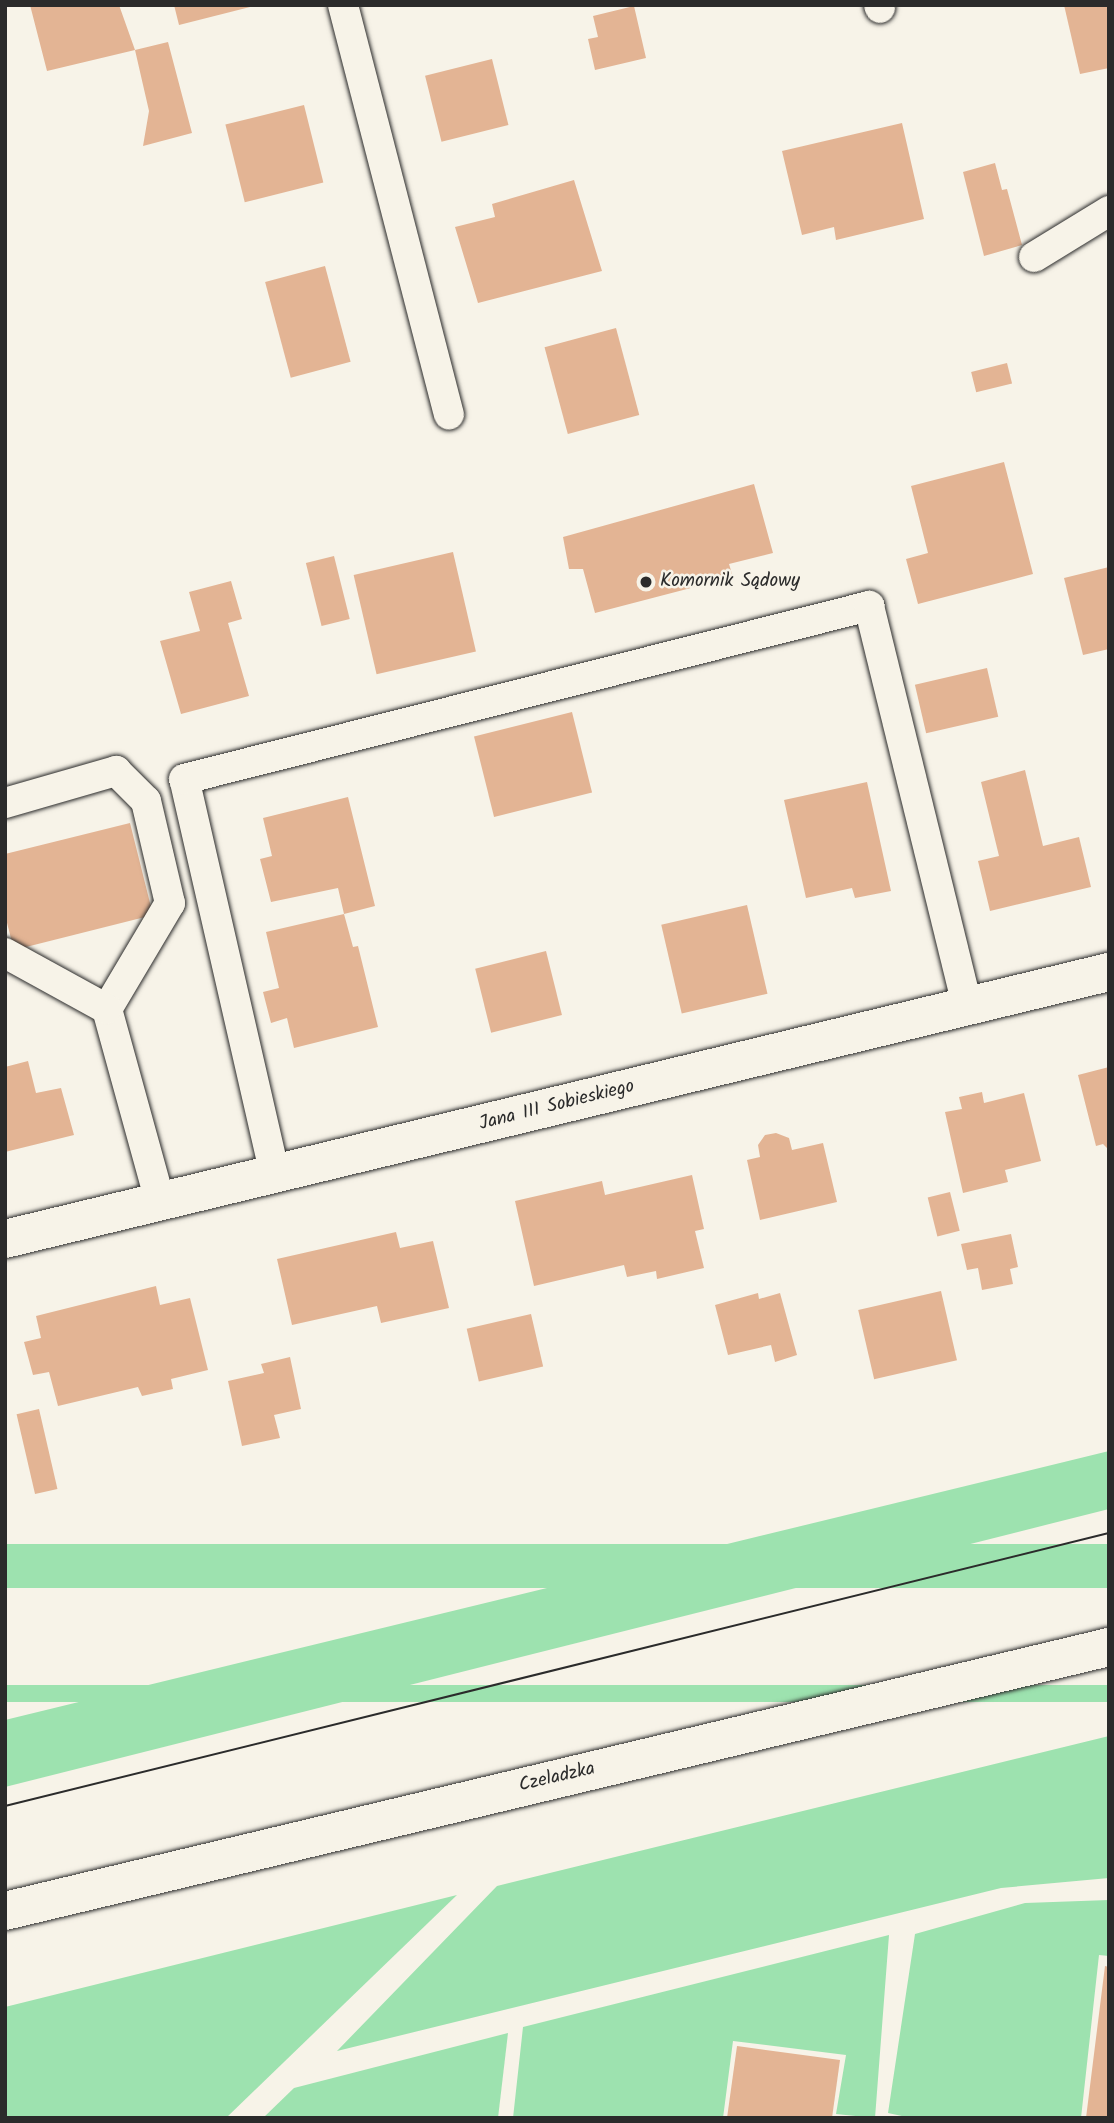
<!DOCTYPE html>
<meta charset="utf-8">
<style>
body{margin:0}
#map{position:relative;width:1114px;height:2123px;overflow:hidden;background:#f7f3e8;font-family:Kalam,sans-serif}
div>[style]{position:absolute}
.green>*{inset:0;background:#9de2af;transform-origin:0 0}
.building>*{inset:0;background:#e3b494;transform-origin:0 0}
.roads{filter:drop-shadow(0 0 2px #2b2b2b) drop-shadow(0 0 2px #2b2b2b)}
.lane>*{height:30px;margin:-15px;padding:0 15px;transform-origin:15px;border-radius:15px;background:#f7f3e8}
.street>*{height:38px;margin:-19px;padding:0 19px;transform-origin:19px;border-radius:19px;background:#f7f3e8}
.secondary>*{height:38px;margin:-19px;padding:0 19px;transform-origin:19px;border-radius:19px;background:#f7f3e8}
.tram>*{height:2px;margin:-1px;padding:0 1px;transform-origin:1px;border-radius:1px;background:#2b2b2b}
.dots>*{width:19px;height:19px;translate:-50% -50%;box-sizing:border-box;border:4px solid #f7f3e8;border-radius:50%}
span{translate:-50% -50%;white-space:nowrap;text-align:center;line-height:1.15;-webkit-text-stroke:5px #f7f3e8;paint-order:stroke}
.poi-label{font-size:19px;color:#2b2b2b}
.left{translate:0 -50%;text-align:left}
.street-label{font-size:19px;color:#2b2b2b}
.frame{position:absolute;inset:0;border:7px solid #2b2b2b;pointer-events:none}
</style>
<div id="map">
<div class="green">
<i style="clip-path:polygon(1109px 1451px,1109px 1509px,5px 1787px,5px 1720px)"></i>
<i style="left:1109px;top:1544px;width:44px;height:1137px;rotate:90deg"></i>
<i style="left:1109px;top:1685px;width:17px;height:1137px;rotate:90deg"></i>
<i style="clip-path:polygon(1109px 1736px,1109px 1878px,1001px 1888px,337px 2051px,497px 1886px)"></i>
<i style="clip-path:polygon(457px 1895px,226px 2118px,5px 2118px,5px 2007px)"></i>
<i style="clip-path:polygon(1109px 1900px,1109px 1956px,1099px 1955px,1081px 2118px,911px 2118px,888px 2113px,915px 1934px,1025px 1903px)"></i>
<i style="clip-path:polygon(889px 1935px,875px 2118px,836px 2114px,846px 2055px,733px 2041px,723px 2118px,513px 2118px,523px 2027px)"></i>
<i style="clip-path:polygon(508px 2033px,498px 2118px,263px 2118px,294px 2088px)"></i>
</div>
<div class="building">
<i style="clip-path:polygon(30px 5px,119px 5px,135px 50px,168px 42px,192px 133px,143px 146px,149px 111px,135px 50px,47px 71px)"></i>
<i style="clip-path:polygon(174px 5px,254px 5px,254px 6px,179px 25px)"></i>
<i style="clip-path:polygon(1064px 5px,1109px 5px,1109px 68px,1080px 74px)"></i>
<i style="clip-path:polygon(634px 6px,646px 58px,595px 70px,588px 39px,598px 37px,593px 16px)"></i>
<i style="left:492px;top:59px;width:68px;height:69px;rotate:76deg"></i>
<i style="left:304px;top:105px;width:80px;height:81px;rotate:76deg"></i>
<i style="clip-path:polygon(902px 123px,924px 219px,836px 240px,834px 227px,802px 235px,782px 151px)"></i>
<i style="clip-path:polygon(995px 163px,1002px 190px,1007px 189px,1022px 245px,984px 256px,963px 172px)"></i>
<i style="clip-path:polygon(574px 180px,602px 271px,478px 303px,455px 227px,495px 217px,492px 204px)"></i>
<i style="left:325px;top:266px;width:99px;height:62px;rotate:75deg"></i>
<i style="left:616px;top:328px;width:90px;height:74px;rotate:75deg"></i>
<i style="left:1007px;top:363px;width:21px;height:37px;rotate:76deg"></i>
<i style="clip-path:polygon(1004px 462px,1033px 574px,918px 604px,906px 559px,928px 553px,911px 486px)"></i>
<i style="clip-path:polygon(754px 484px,773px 553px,729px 564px,733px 577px,595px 613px,583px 569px,569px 569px,563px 537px)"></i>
<i style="left:453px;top:552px;width:102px;height:102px;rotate:77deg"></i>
<i style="left:334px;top:556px;width:65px;height:29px;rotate:76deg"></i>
<i style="clip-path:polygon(1109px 567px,1109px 649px,1083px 655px,1064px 578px)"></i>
<i style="clip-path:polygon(231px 581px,242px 619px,228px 623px,249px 696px,181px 714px,160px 641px,200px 631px,189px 592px)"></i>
<i style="left:987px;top:668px;width:50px;height:74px;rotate:77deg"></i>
<i style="left:572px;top:712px;width:83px;height:101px;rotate:76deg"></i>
<i style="clip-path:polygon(1025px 770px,1043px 846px,1079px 837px,1091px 887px,990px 911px,978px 861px,999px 856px,981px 782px)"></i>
<i style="clip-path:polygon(867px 782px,891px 891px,855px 898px,852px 888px,806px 898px,784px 800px)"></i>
<i style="clip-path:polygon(348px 797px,375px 906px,344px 914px,338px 888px,271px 902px,260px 859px,272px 856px,263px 818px)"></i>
<i style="clip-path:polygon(130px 823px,153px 915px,14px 950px,5px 915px,5px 854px)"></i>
<i style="left:747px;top:905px;width:91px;height:88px;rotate:77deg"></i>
<i style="clip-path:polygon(344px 914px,353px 947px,358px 946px,378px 1027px,294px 1048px,287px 1018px,271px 1023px,263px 992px,279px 988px,266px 932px)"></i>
<i style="left:546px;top:951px;width:66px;height:73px;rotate:76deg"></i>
<i style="clip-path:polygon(28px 1061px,36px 1093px,61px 1088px,74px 1135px,5px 1152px,5px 1067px)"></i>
<i style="clip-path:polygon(1109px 1067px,1109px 1150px,1103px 1144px,1096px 1146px,1078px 1075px)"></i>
<i style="clip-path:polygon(982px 1092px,984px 1103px,1024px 1093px,1041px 1161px,1005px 1170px,1008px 1182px,963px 1193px,945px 1112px,962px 1109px,959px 1097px)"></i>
<i style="clip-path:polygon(776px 1133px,789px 1138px,792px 1150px,823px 1143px,837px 1202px,760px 1220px,747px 1160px,760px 1157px,758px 1145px,765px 1135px)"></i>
<i style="clip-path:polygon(692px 1175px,704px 1229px,695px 1231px,704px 1268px,657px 1279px,656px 1271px,627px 1277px,624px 1265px,534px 1286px,515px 1201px,602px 1181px,605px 1195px)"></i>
<i style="left:950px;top:1192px;width:40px;height:23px;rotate:76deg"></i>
<i style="clip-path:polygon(396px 1232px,400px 1248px,433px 1241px,449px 1308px,381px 1323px,377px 1306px,292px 1325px,277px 1259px)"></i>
<i style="clip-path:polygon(1011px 1234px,1018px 1267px,1010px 1269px,1013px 1284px,982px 1290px,978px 1268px,967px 1270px,961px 1244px)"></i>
<i style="clip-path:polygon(156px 1286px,160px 1305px,190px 1298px,208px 1370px,171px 1379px,173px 1389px,142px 1396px,138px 1387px,58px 1406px,49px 1372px,33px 1375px,24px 1342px,41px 1338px,36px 1316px)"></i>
<i style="left:941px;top:1291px;width:71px;height:85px;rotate:77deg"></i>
<i style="clip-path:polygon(758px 1293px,759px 1299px,780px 1293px,797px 1355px,775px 1362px,771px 1345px,728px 1355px,715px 1305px)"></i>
<i style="left:531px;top:1314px;width:54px;height:66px;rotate:77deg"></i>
<i style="clip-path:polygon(290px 1357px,301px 1409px,274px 1415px,280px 1438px,242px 1446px,228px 1381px,264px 1373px,261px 1364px)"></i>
<i style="left:39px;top:1409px;width:82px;height:23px;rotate:77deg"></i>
<i style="clip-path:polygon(1105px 1966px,1109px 1967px,1109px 2118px,1086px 2118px)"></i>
<i style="clip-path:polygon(737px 2046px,840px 2060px,832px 2118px,727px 2118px)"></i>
</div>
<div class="roads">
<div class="lane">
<i style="left:343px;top:5px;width:423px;rotate:75.5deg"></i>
<i style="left:879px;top:5px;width:3px;rotate:72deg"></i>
<i style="left:1034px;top:257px;width:88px;rotate:-31.5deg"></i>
<i style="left:5px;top:803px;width:116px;rotate:-16.1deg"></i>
<i style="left:116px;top:771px;width:42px;rotate:45deg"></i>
<i style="left:146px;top:801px;width:105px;rotate:76.8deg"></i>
<i style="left:170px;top:903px;width:123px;rotate:120.7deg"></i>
<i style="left:107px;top:1009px;width:200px;rotate:74.6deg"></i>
<i style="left:5px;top:953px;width:116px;rotate:28.8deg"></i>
<i style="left:275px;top:1175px;width:406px;rotate:-102.9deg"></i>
<i style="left:184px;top:779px;width:707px;rotate:-14.17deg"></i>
<i style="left:869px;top:606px;width:412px;rotate:76.2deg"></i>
</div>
<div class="street">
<i style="left:5px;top:1239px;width:1136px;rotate:-13.6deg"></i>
</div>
<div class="secondary">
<i style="left:5px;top:1911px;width:1135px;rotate:-13.45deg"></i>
</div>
</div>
<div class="tram">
<i style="left:5px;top:1806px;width:1137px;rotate:-13.89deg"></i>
</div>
<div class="dots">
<i style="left:646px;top:582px;background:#2b2b2b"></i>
</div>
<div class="poi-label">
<span class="left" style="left:660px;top:582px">Komornik Sądowy</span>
</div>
<div class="street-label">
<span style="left:557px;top:1106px;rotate:-14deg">Jana III Sobieskiego</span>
<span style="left:557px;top:1778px;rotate:-13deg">Czeladzka</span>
</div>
<div class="frame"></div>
</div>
